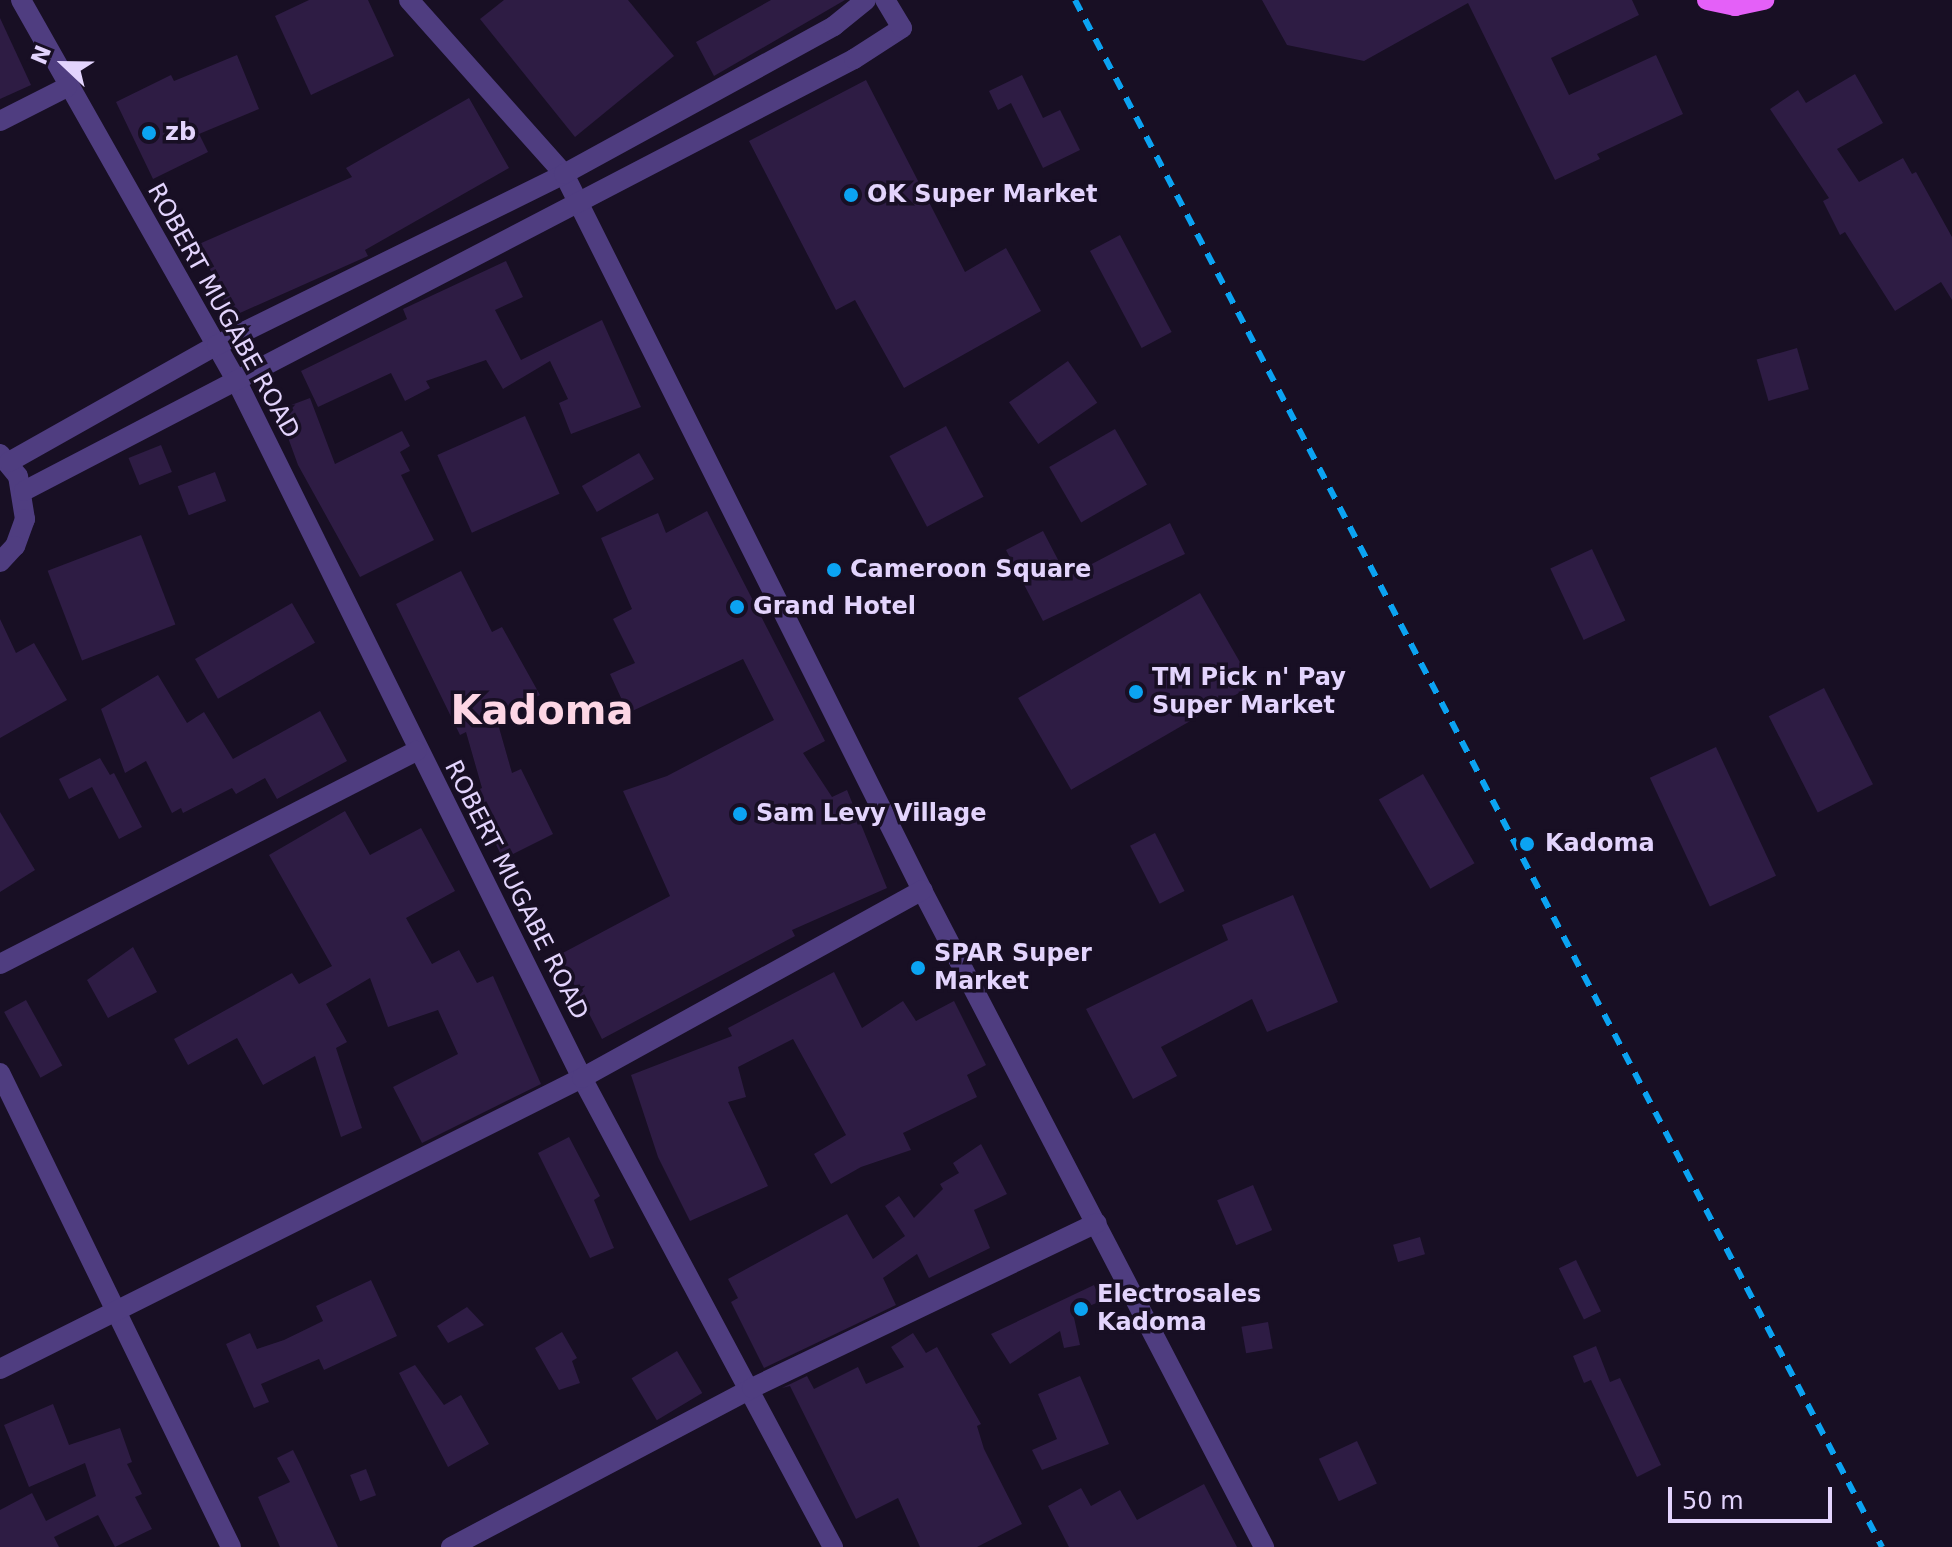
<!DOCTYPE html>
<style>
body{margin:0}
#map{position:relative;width:1952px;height:1547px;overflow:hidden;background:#180f24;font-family:"DejaVu Sans",sans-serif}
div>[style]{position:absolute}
.building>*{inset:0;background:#2e1c44;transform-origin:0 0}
.minor>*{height:20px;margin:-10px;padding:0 10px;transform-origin:10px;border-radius:10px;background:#4f3d80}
.major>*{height:20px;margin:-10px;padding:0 10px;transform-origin:10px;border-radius:10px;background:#e460f8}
.rail>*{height:6px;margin-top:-3px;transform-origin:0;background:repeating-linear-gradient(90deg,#0ba3f2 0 12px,transparent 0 22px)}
.dots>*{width:22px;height:22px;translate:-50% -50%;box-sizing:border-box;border:4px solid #180f24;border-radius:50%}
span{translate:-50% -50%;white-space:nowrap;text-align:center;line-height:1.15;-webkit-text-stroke:7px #180f24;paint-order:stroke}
.poi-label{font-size:24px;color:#e3d4fd;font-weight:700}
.left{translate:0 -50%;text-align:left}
.street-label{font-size:24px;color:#e3d4fd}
.town-label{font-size:40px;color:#fdd6e5;font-weight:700}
.north{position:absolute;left:24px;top:24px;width:80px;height:80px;-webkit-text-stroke:6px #180f24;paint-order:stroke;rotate:292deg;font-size:22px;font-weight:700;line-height:32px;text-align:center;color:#e3d4fd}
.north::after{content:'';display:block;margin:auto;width:28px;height:36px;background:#e3d4fd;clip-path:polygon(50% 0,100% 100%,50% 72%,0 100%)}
.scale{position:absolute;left:1668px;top:1487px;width:164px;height:36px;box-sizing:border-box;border:4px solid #e3d4fd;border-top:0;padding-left:10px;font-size:24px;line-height:28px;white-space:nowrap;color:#e3d4fd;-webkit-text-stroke:6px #180f24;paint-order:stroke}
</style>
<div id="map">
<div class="building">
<i style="clip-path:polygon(309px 0,368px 0,394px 56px,311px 95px,275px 16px)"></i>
<i style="clip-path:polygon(504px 0,628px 0,674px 56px,575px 137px,480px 19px)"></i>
<i style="clip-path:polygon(771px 0,845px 0,714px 76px,696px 42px)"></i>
<i style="clip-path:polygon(1262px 0,1632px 0,1639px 15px,1551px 58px,1569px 95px,1656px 55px,1683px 114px,1597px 154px,1600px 159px,1555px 180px,1468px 3px,1364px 61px,1287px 45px)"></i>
<i style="clip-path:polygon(0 18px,31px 85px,0 99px)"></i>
<i style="clip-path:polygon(237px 55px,259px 109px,199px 134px,208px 152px,153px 179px,116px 102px,171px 75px,174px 81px)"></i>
<i style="clip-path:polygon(1855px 74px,1883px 123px,1837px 149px,1859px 182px,1903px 158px,1912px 174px,1916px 172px,1952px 237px,1952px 300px,1941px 282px,1895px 311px,1845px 232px,1840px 235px,1823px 201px,1829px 198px,1770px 109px,1798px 90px,1806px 103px)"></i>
<i style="clip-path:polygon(1022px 75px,1043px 118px,1060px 110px,1080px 150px,1043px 168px,1011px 103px,998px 110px,989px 91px)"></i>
<i style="clip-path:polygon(866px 80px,965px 272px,1006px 248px,1041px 311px,904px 388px,855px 300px,836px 310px,749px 141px)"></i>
<i style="clip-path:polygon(469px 98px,509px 168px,365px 250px,368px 256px,231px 317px,199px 244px,352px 177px,346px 168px)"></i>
<i style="left:1120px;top:235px;width:110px;height:34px;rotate:62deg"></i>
<i style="clip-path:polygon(506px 261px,523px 297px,495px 310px,521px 360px,602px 320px,641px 407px,571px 434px,559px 403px,568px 399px,550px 361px,503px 389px,486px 360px,426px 381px,430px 388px,405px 401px,391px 373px,318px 407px,301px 371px,407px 319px,403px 309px)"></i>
<i style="left:1797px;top:348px;width:43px;height:42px;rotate:74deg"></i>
<i style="left:1068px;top:361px;width:51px;height:72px;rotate:55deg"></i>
<i style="clip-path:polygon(310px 398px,335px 464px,402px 431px,410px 446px,400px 452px,410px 471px,401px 475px,434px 540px,360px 577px,298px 465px,278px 410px)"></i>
<i style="left:525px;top:416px;width:85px;height:96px;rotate:66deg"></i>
<i style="left:946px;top:426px;width:80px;height:64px;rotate:62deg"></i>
<i style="left:1115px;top:429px;width:64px;height:76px;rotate:60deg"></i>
<i style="left:161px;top:445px;width:29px;height:35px;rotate:68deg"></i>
<i style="left:639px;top:453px;width:30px;height:66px;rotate:60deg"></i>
<i style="left:215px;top:472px;width:31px;height:40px;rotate:69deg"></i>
<i style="clip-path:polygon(707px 511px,825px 741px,803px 753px,832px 797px,847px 790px,887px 888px,792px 930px,795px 936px,602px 1039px,559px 955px,670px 896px,623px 791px,667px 776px,774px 720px,743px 659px,628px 713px,610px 674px,635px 663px,613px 619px,632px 609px,601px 538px,658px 513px,666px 533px)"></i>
<i style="clip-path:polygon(1170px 523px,1185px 554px,1043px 621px,1006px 550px,1043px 531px,1067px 577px)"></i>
<i style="left:141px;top:535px;width:96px;height:100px;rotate:69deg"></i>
<i style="left:1592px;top:549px;width:79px;height:46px;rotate:65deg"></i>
<i style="clip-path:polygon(461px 571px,492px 632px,502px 627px,540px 695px,496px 717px,512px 773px,521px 769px,553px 834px,503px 859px,471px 793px,482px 788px,466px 732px,460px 735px,396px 604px)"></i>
<i style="left:1200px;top:593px;width:106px;height:210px;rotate:60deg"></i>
<i style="left:292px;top:603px;width:46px;height:112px;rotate:60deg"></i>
<i style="clip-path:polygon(0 619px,16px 653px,34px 643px,67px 700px,0 738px)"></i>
<i style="clip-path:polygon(158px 675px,187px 723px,204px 712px,233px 759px,320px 711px,347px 761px,277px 799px,265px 778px,236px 794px,232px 788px,183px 813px,181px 808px,172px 813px,146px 761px,125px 773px,101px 709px)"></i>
<i style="left:1824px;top:688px;width:108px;height:62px;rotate:63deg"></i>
<i style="left:1716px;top:747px;width:142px;height:73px;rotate:65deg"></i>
<i style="clip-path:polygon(100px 758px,110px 775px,114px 773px,142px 827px,119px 839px,92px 787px,69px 799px,59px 779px)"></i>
<i style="left:1423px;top:774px;width:103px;height:51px;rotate:60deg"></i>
<i style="clip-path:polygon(345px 811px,370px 855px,421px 828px,455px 891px,406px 918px,432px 964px,459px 950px,477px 983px,493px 976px,541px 1084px,422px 1143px,393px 1087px,458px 1054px,438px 1010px,388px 1027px,370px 978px,326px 1004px,347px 1042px,336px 1048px,362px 1128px,341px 1137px,315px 1056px,263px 1085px,237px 1038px,188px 1065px,174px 1039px,292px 973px,299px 984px,332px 966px,269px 855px)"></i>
<i style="clip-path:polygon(0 812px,35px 870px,0 892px)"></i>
<i style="left:1155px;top:833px;width:65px;height:28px;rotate:63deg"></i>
<i style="clip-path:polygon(1293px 895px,1338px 1002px,1267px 1032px,1252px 999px,1161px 1047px,1177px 1076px,1133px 1099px,1086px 1009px,1228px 940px,1222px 925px)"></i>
<i style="clip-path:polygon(133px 947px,157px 992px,108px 1018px,87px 980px)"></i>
<i style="clip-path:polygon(834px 972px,862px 1028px,903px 1001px,916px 1021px,954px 1001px,986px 1065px,967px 1075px,977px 1097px,903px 1133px,911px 1150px,861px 1167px,831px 1184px,814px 1154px,846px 1135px,793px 1039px,738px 1067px,746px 1097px,728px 1102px,768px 1186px,690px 1221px,658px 1157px,631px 1075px,732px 1036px,728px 1028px)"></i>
<i style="left:26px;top:1000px;width:75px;height:25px;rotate:61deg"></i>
<i style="clip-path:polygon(569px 1137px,600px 1196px,594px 1200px,614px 1248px,590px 1258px,538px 1153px)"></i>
<i style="clip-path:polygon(981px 1144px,1007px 1194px,974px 1210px,990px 1248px,929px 1278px,917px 1254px,883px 1278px,896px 1305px,764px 1368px,731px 1302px,738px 1298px,728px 1279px,847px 1214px,873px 1259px,905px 1236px,885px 1206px,899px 1196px,914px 1218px,943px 1189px,940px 1184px,959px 1173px,953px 1163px)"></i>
<i style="left:1253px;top:1185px;width:49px;height:39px;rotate:67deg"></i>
<i style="left:1420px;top:1237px;width:18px;height:28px;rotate:74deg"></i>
<i style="left:1576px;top:1260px;width:57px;height:19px;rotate:64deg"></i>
<i style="clip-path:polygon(371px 1280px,397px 1336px,324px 1370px,319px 1359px,261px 1384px,269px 1402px,254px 1408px,226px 1344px,250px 1333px,257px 1349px,284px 1340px,323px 1321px,316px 1306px)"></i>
<i style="clip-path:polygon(1094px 1285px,1101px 1301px,1073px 1313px,1080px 1345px,1064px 1348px,1060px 1331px,1010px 1364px,991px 1334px)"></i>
<i style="clip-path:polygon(467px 1307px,484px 1325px,448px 1343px,437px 1326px)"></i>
<i style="left:1268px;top:1322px;width:27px;height:27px;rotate:80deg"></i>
<i style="clip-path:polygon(562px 1332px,577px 1358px,572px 1361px,580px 1383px,559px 1390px,535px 1348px)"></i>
<i style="clip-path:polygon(913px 1333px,926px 1353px,937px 1347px,981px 1424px,977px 1426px,984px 1449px,1022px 1524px,977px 1547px,920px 1547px,898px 1498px,856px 1519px,790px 1386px,782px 1388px,807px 1376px,814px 1389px,858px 1367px,866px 1384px,904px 1367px,891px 1347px)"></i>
<i style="clip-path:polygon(1596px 1346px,1610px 1382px,1620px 1378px,1661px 1465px,1637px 1477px,1591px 1380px,1584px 1383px,1573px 1356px)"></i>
<i style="left:677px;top:1351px;width:49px;height:53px;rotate:59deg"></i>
<i style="clip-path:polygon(415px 1365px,444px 1405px,461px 1395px,489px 1444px,448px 1467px,399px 1373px)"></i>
<i style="clip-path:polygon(1080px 1376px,1109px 1444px,1042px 1470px,1032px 1450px,1057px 1439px,1038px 1394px)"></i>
<i style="clip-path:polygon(53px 1404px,69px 1445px,120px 1428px,132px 1462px,127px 1464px,142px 1494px,135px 1497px,152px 1529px,115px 1547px,98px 1515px,54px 1537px,59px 1547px,0 1547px,0 1510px,32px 1493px,46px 1521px,96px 1496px,85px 1463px,29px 1487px,4px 1425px)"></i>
<i style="left:1357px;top:1441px;width:47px;height:42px;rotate:65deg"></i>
<i style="clip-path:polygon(293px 1450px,300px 1464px,338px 1547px,280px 1547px,258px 1497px,290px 1482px,277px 1458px)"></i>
<i style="left:366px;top:1469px;width:28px;height:17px;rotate:69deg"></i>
<i style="clip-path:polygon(1204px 1484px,1237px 1547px,1069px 1547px,1048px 1506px,1081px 1488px,1091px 1506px,1120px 1490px,1137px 1520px)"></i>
</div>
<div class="minor">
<i style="left:21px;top:0;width:437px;rotate:60.5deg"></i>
<i style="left:236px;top:380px;width:779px;rotate:63.63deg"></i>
<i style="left:582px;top:1078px;width:532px;rotate:61.85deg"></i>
<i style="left:409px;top:0;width:233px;rotate:48.3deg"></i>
<i style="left:564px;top:174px;width:801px;rotate:63.43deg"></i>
<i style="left:922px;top:890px;width:741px;rotate:62.5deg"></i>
<i style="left:0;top:121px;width:75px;rotate:-26.9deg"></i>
<i style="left:0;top:454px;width:28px;rotate:51deg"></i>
<i style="left:18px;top:476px;width:44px;rotate:80.8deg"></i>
<i style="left:25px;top:519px;width:29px;rotate:110deg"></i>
<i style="left:15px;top:546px;width:22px;rotate:133deg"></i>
<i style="left:9px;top:462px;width:239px;rotate:-29.4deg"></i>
<i style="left:217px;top:345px;width:387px;rotate:-26.2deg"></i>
<i style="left:564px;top:174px;width:308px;rotate:-28.7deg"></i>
<i style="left:834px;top:26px;width:41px;rotate:-39.1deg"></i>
<i style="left:24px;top:491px;width:936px;rotate:-27.5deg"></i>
<i style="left:854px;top:59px;width:57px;rotate:-32.9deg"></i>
<i style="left:902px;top:28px;width:33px;rotate:-121deg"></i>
<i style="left:0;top:964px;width:468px;rotate:-27.1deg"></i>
<i style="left:0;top:1073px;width:527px;rotate:64.02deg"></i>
<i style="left:0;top:1369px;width:651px;rotate:-26.57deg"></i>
<i style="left:582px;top:1078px;width:389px;rotate:-28.9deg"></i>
<i style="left:451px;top:1547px;width:340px;rotate:-27.8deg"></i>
<i style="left:752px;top:1388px;width:382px;rotate:-25.6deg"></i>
</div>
<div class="major">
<i style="left:1707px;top:0;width:29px;rotate:12deg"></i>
<i style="left:1735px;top:6px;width:30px;rotate:-12deg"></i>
</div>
<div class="rail">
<i style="left:1075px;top:0;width:1745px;rotate:62.45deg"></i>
</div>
<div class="dots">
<i style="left:149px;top:133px;background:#0ba3f2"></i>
<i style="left:851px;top:195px;background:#0ba3f2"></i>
<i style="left:834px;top:570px;background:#0ba3f2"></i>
<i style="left:737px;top:607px;background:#0ba3f2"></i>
<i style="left:1136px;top:692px;background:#0ba3f2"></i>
<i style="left:740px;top:814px;background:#0ba3f2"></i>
<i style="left:1527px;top:844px;background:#0ba3f2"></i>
<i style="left:918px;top:968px;background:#0ba3f2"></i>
<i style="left:1081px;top:1309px;background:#0ba3f2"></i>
</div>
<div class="poi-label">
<span class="left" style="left:165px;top:133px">zb</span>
<span class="left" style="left:867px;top:195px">OK Super Market</span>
<span class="left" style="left:850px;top:570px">Cameroon Square</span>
<span class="left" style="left:753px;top:607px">Grand Hotel</span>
<span class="left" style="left:1152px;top:692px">TM Pick n' Pay<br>Super Market</span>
<span class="left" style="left:756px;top:814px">Sam Levy Village</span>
<span class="left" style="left:1545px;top:844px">Kadoma</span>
<span class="left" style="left:934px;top:968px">SPAR Super<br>Market</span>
<span class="left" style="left:1097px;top:1309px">Electrosales<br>Kadoma</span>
</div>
<div class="street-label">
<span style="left:223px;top:311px;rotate:61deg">ROBERT MUGABE ROAD</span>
<span style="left:516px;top:890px;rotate:63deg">ROBERT MUGABE ROAD</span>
</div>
<div class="town-label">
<span style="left:542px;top:710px">Kadoma</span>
</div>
<div class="north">N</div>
<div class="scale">50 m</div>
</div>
